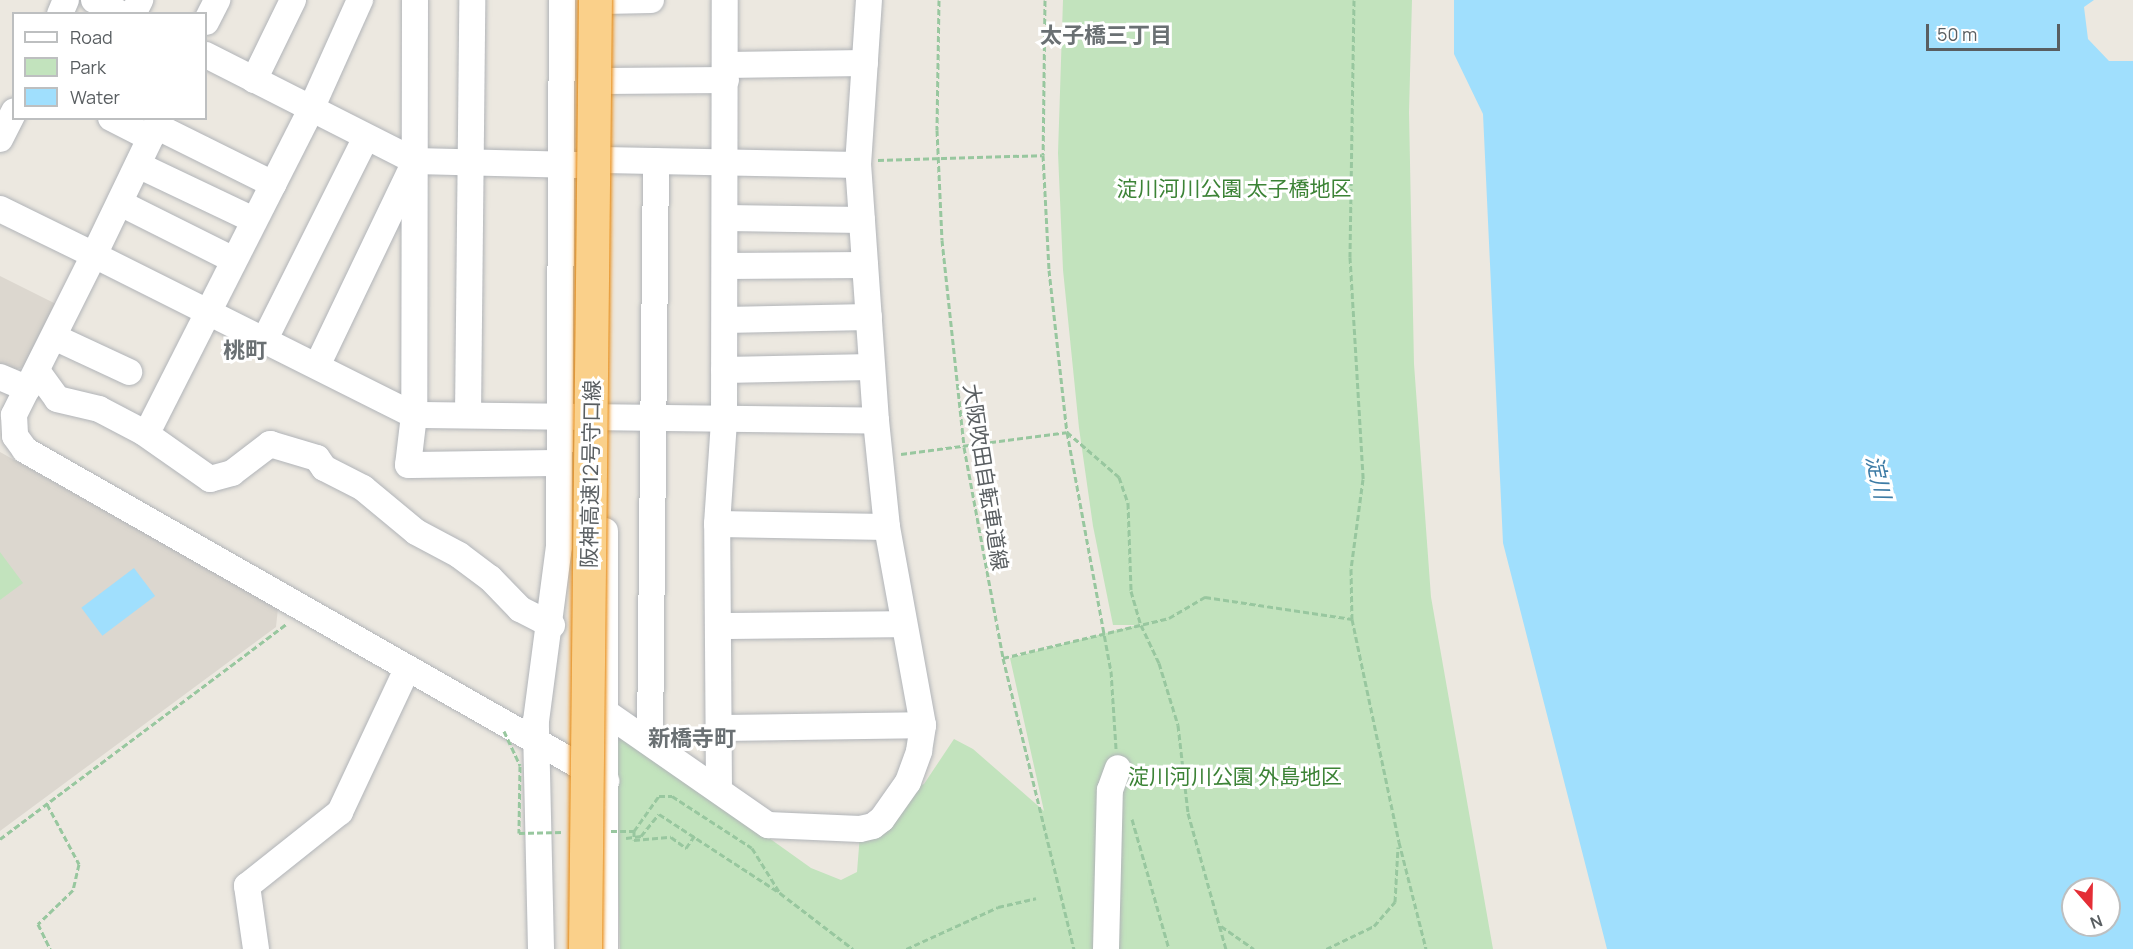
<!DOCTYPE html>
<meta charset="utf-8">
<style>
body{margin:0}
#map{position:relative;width:2133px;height:949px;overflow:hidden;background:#ece8e0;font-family:Manrope,"Noto Sans JP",sans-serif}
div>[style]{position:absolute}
.education>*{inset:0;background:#dcd7cf}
.green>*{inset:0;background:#c2e3bd}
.water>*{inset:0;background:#a0dffd;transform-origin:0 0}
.path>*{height:3px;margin-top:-1.5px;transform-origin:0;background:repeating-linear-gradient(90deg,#98c79f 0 6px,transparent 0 9px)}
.roads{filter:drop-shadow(0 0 2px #b1b4b8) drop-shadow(0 0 2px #b1b4b8)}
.minor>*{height:26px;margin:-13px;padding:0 13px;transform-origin:13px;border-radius:13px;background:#fff}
.path-bridge>*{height:3px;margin-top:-1.5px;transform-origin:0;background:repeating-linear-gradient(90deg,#98c79f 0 6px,transparent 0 9px)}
.bridges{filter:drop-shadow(0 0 2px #e78506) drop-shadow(0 0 2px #e78506)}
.highway-bridge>*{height:33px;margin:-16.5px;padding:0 16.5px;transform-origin:16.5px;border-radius:16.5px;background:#fad08a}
span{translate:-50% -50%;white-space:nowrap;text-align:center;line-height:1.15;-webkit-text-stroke:6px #fff;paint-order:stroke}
.park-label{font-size:21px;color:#3c8336}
.street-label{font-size:21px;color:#595e61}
.neighbourhood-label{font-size:22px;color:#6a7073;font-weight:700}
.water-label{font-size:22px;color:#3c7ba5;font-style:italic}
.legend{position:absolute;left:12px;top:12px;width:195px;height:108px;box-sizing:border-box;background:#fff;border:2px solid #bdbfc0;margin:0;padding:8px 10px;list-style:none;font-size:18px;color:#595e61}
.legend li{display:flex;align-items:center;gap:12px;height:30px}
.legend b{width:30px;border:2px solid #bdbfc0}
.north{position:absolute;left:2061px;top:877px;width:60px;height:60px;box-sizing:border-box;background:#fff;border:2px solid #bdbfc0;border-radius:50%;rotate:160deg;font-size:16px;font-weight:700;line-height:24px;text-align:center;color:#595e61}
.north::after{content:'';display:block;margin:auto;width:21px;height:27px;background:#e42e36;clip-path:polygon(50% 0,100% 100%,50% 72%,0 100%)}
.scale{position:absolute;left:1926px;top:24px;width:134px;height:27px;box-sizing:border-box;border:3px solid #595e61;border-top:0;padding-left:8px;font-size:18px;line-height:21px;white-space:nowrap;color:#595e61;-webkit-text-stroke:4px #fff;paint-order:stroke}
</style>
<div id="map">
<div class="education">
<i style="clip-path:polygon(0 276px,56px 304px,26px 366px,15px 370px,0 366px)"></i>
<i style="clip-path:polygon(0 452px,278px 608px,276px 627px,0 831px)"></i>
</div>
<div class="green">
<i style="clip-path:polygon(1063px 0,1412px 0,1409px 112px,1414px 364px,1431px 597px,1493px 949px,620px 949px,614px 727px,811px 868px,841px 880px,857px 872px,860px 834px,907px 791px,924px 784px,954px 739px,973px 749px,1044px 811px,1010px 658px,1137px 625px,1113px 625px,1093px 526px,1079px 428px,1063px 270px,1058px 153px)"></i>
<i style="clip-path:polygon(0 552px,23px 583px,0 600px)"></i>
</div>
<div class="water">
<i style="clip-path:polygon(evenodd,1454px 0,2094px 0,2084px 7px,2088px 39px,2109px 61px,2133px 61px,2133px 949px,1607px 949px,1503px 543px,1483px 114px,1454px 54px,1454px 0,2073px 889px,2109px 889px,2109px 925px,2073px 925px,2073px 889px)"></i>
<i style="left:134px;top:568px;width:35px;height:66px;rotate:53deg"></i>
</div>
<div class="path">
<i style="left:939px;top:0;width:130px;rotate:90.9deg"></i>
<i style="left:937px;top:130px;width:110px;rotate:87.4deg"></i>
<i style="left:942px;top:240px;width:208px;rotate:83.9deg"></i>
<i style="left:964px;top:447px;width:215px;rotate:79.5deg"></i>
<i style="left:1003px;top:658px;width:300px;rotate:76.3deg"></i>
<i style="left:1045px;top:0;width:155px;rotate:90.7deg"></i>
<i style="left:1043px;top:155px;width:115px;rotate:87deg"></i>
<i style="left:1049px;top:270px;width:163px;rotate:83.7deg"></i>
<i style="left:1067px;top:432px;width:243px;rotate:79.6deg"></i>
<i style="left:1111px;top:671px;width:78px;rotate:86.3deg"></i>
<i style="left:1354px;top:0;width:257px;rotate:90.9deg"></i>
<i style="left:1350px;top:257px;width:222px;rotate:86.6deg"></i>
<i style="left:1363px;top:479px;width:91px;rotate:97.6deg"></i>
<i style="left:1351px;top:569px;width:50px;rotate:88.9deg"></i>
<i style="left:1352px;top:619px;width:228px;rotate:78.1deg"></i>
<i style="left:1399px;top:842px;width:110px;rotate:75.8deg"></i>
<i style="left:878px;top:160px;width:164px;rotate:-1.7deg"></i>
<i style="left:901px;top:454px;width:167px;rotate:-7.5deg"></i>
<i style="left:1067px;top:432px;width:69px;rotate:40.9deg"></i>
<i style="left:1119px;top:477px;width:28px;rotate:71deg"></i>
<i style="left:1128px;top:503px;width:88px;rotate:88deg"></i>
<i style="left:1131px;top:591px;width:35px;rotate:74deg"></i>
<i style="left:1141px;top:625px;width:42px;rotate:64.7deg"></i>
<i style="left:1159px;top:663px;width:65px;rotate:73deg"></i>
<i style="left:1178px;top:725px;width:89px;rotate:83.5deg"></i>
<i style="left:1188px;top:813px;width:141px;rotate:74.4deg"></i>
<i style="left:1003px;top:658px;width:171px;rotate:-13.5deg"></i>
<i style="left:1169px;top:618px;width:42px;rotate:-30.3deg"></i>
<i style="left:1205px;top:597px;width:149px;rotate:8.5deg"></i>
<i style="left:47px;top:804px;width:68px;rotate:61.9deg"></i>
<i style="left:79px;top:864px;width:27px;rotate:103deg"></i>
<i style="left:73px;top:890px;width:49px;rotate:135.8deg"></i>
<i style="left:38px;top:924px;width:28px;rotate:64deg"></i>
<i style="left:1132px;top:819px;width:135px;rotate:74.1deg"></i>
<i style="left:626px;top:838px;width:15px;rotate:-8deg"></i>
<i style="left:641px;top:836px;width:28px;rotate:-51deg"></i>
<i style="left:659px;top:814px;width:145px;rotate:33.1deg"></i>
<i style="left:780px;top:893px;width:92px;rotate:37.5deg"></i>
<i style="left:0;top:839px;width:358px;rotate:-36.9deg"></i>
<i style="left:1221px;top:926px;width:40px;rotate:34.9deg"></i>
<i style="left:906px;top:949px;width:101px;rotate:-24.5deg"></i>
<i style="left:998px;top:907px;width:39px;rotate:-13deg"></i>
<i style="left:1326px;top:949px;width:53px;rotate:-25.6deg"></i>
<i style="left:1374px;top:926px;width:32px;rotate:-49deg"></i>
<i style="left:1395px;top:902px;width:55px;rotate:-86.9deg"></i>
</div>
<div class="roads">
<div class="minor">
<i style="left:94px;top:0;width:31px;rotate:27deg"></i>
<i style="left:415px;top:0;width:415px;rotate:90.1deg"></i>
<i style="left:414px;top:415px;width:50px;rotate:96.8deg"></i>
<i style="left:408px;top:465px;width:151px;rotate:-0.8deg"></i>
<i style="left:605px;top:1px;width:46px;rotate:-1.2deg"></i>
<i style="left:60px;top:14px;width:15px;rotate:-67deg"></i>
<i style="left:133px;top:14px;width:16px;rotate:-63deg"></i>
<i style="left:206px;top:22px;width:25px;rotate:-63deg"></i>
<i style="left:206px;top:55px;width:234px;rotate:26.9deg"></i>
<i style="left:415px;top:161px;width:161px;rotate:1.4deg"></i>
<i style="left:725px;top:65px;width:140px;rotate:-0.8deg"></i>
<i style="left:254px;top:80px;width:89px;rotate:-64deg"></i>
<i style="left:604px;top:81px;width:122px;rotate:-0.5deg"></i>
<i style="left:111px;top:118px;width:44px;rotate:27.1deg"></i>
<i style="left:160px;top:118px;width:152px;rotate:115.7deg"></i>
<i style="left:94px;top:255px;width:358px;rotate:26.6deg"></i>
<i style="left:414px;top:415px;width:462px;rotate:0.7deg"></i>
<i style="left:156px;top:126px;width:131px;rotate:26.4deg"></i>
<i style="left:0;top:139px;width:31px;rotate:-63deg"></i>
<i style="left:603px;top:160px;width:255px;rotate:1.1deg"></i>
<i style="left:138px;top:165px;width:128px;rotate:25.4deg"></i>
<i style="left:120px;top:203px;width:127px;rotate:26.6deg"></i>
<i style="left:0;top:209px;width:105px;rotate:26.1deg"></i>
<i style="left:94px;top:255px;width:179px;rotate:116.6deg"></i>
<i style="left:14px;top:415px;width:21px;rotate:87deg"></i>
<i style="left:15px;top:436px;width:17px;rotate:54deg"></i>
<i style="left:25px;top:450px;width:669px;rotate:29.67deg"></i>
<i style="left:726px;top:218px;width:136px;rotate:0.8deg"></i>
<i style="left:725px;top:266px;width:140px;rotate:-0.4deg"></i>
<i style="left:725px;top:320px;width:144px;rotate:-1.2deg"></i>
<i style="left:54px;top:337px;width:83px;rotate:25deg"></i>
<i style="left:265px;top:339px;width:226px;rotate:-63.4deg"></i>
<i style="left:317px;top:366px;width:220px;rotate:-64.4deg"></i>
<i style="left:724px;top:370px;width:148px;rotate:-1.2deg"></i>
<i style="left:37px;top:371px;width:34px;rotate:54deg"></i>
<i style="left:57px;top:399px;width:43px;rotate:13.4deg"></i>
<i style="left:99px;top:409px;width:50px;rotate:27.6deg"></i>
<i style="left:143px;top:432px;width:82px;rotate:35deg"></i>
<i style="left:210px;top:479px;width:23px;rotate:-15deg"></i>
<i style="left:232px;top:473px;width:48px;rotate:-37.3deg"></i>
<i style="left:270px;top:444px;width:49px;rotate:16.6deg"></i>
<i style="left:317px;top:458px;width:12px;rotate:55deg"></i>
<i style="left:324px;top:468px;width:44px;rotate:27.1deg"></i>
<i style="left:363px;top:488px;width:69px;rotate:39.7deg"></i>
<i style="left:416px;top:532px;width:49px;rotate:28.1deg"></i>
<i style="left:459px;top:555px;width:39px;rotate:37deg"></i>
<i style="left:490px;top:578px;width:43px;rotate:45.9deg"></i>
<i style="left:520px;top:609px;width:36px;rotate:27deg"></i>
<i style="left:0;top:377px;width:30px;rotate:23deg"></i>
<i style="left:468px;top:415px;width:415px;rotate:-89.4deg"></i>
<i style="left:152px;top:423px;width:352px;rotate:-63.1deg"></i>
<i style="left:311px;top:109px;width:120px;rotate:-65.8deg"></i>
<i style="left:717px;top:524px;width:170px;rotate:1deg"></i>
<i style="left:718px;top:626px;width:186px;rotate:-0.6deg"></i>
<i style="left:608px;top:714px;width:195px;rotate:34.8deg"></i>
<i style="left:768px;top:825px;width:92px;rotate:2.5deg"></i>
<i style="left:860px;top:829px;width:13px;rotate:-13deg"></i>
<i style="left:873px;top:826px;width:11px;rotate:-38deg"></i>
<i style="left:882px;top:819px;width:45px;rotate:-54.9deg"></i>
<i style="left:908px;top:782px;width:33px;rotate:-70deg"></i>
<i style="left:919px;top:751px;width:26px;rotate:-81deg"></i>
<i style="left:923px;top:725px;width:201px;rotate:-100.3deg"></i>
<i style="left:887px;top:527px;width:107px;rotate:-95.9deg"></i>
<i style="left:876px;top:421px;width:257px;rotate:-94deg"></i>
<i style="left:858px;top:165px;width:165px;rotate:-86.2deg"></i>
<i style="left:719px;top:728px;width:204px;rotate:-0.8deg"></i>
<i style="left:650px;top:742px;width:581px;rotate:-89.41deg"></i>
<i style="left:719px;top:788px;width:264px;rotate:-90.4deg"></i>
<i style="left:717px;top:524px;width:103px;rotate:-86.1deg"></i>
<i style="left:724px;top:421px;width:421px;rotate:-89.9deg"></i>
<i style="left:256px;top:949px;width:64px;rotate:-98.1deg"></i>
<i style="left:247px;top:886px;width:119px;rotate:-38.5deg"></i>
<i style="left:340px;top:812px;width:158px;rotate:-64.9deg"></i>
<i style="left:541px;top:949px;width:228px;rotate:-91.3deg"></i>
<i style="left:536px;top:721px;width:176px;rotate:-82.5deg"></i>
<i style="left:559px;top:547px;width:547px;rotate:-89.69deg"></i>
<i style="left:605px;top:949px;width:418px;rotate:-90deg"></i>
<i style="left:1106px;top:949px;width:159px;rotate:-88.6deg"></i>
<i style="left:1110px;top:790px;width:23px;rotate:-70deg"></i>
</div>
</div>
<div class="path-bridge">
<i style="left:504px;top:731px;width:38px;rotate:65deg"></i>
<i style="left:520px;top:766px;width:67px;rotate:90.9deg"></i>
<i style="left:519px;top:833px;width:44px;rotate:-1.3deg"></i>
<i style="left:611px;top:831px;width:23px"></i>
<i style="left:634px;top:831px;width:43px;rotate:-54.5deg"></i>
<i style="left:659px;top:796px;width:13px"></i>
<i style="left:672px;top:796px;width:95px;rotate:33deg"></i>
<i style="left:752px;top:848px;width:53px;rotate:58.1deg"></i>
<i style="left:634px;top:831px;width:9px;rotate:90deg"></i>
<i style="left:634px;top:840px;width:37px;rotate:-5deg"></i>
<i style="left:671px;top:837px;width:19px;rotate:36deg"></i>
<i style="left:686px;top:848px;width:16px;rotate:-55deg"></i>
</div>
<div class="bridges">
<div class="highway-bridge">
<i style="left:585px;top:949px;width:949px;rotate:-89.4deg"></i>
</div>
</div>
<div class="park-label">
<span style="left:1234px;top:188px">淀川河川公園 太子橋地区</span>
<span style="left:1235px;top:776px">淀川河川公園 外島地区</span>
</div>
<div class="street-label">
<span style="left:590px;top:474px;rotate:-89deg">阪神高速12号守口線</span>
<span style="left:986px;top:477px;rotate:81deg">大阪吹田自転車道線</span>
</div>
<div class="neighbourhood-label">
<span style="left:1106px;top:36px">太子橋三丁目</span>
<span style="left:245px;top:351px">桃町</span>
<span style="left:692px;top:739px">新橋寺町</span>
</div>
<div class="water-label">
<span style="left:1878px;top:477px;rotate:77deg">淀川</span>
</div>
<ul class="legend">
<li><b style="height:8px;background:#fff"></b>Road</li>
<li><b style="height:16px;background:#c2e3bd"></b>Park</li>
<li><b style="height:16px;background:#a0dffd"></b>Water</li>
</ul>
<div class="north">N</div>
<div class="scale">50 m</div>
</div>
